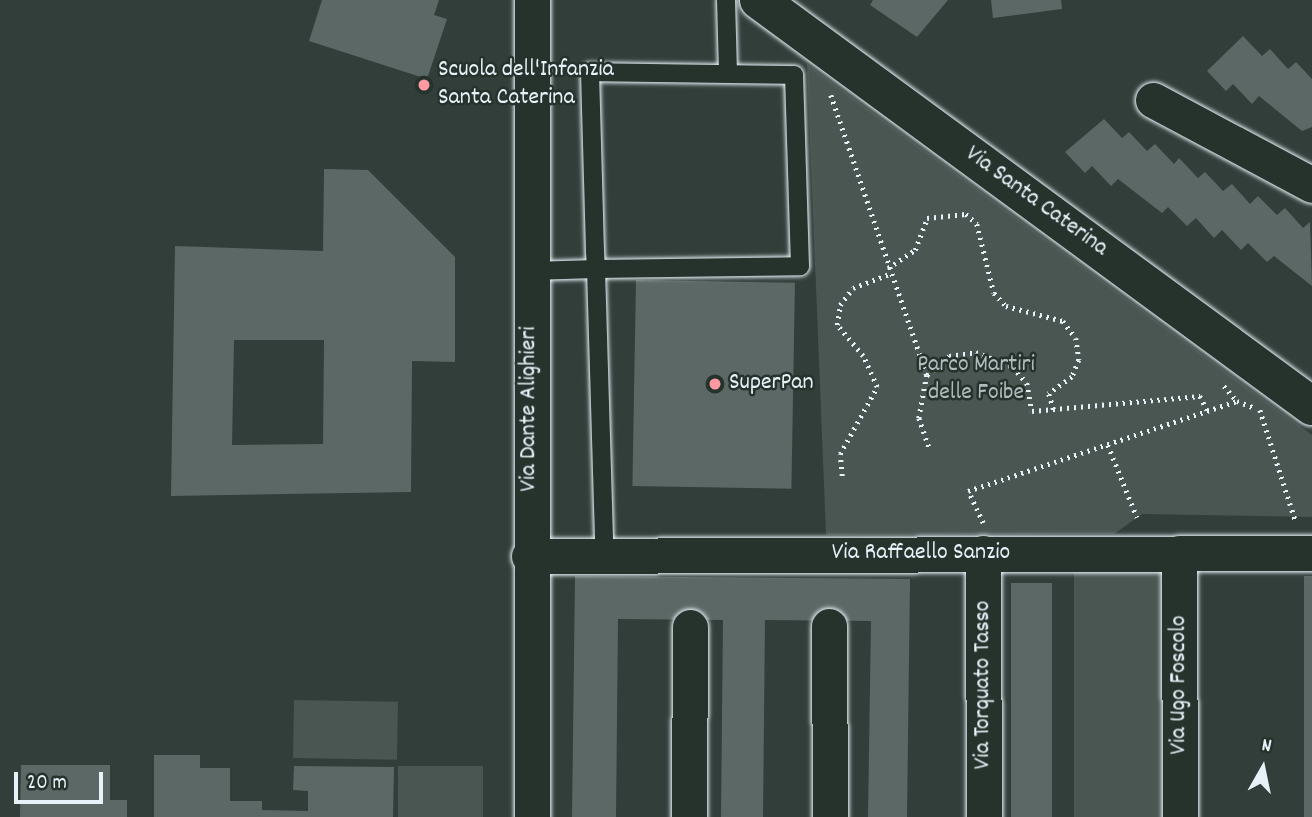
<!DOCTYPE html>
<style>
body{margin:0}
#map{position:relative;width:1312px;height:817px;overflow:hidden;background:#323e39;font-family:Dekko,sans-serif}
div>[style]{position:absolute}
.green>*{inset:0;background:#495651;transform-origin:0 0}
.building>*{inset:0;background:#5c6865;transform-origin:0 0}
.path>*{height:4.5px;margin-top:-2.25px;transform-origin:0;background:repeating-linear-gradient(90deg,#e8f1f8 0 2px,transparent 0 7px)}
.roads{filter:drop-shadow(0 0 2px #e8f1f8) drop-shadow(0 0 2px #e8f1f8)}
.lane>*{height:18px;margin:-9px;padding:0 9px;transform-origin:9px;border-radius:9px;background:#26332d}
.street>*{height:35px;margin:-17.5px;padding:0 17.5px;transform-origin:17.5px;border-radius:17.5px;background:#26332d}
.secondary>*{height:38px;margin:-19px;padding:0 19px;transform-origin:19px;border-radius:19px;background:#26332d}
.dots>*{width:19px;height:19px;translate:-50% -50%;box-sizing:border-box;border:4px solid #26332d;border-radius:50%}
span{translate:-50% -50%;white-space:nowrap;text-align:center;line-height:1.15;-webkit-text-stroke:5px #26332d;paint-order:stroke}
.poi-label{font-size:24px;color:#e8f1f8}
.left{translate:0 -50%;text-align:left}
.street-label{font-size:24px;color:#e8f1f8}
.park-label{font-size:24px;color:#b0bbbe}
.north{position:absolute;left:1228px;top:733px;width:70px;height:70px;-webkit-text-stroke:5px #26332d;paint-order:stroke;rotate:9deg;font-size:19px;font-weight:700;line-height:28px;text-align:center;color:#e8f1f8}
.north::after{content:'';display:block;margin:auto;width:24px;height:32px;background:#e8f1f8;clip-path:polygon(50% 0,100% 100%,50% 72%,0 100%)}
.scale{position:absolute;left:14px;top:772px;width:89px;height:32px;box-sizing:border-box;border:4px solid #e8f1f8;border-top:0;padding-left:9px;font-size:21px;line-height:24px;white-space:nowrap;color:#e8f1f8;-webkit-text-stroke:5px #26332d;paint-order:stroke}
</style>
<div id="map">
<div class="green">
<i style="clip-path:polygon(807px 64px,1312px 435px,1312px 517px,1142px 514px,1114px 534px,826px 535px)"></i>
<i style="left:1074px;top:569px;width:89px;height:248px"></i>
<i style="left:294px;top:700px;width:104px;height:58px;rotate:1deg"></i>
<i style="left:483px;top:766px;width:51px;height:85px;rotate:90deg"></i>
</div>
<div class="building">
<i style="clip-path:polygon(322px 0,439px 0,434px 15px,447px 19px,427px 79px,309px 41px)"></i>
<i style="clip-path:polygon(873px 0,948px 0,917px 37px,870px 5px)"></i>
<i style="clip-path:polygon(991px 0,1061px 0,1062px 9px,993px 18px)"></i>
<i style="clip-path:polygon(1243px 36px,1262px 56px,1270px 49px,1288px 69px,1296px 62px,1312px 79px,1312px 127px,1302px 131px,1259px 96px,1252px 104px,1233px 84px,1226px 91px,1207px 71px)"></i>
<i style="clip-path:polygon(1104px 119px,1122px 138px,1129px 132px,1147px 151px,1155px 144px,1174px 164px,1179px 158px,1198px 178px,1205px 172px,1223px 191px,1232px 184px,1250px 204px,1258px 196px,1277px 215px,1285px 208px,1303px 228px,1310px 222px,1312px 286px,1274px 256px,1267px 262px,1248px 243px,1241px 250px,1222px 230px,1214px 238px,1196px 218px,1187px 226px,1168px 207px,1162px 213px,1118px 179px,1111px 186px,1092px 166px,1085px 173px,1065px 152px)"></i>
<i style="clip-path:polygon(evenodd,324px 169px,368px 170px,455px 257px,455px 362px,412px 361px,411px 492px,171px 496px,175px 246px,323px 251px,324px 169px,234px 340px,324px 340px,323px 444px,232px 445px,234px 340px)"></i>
<i style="left:636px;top:280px;width:159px;height:206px;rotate:1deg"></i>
<i style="clip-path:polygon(575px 576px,910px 579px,907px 817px,868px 817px,871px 621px,765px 620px,763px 817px,721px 817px,723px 620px,618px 619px,616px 817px,572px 817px)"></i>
<i style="left:1304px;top:576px;width:8px;height:241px"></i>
<i style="left:1011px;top:583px;width:41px;height:234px"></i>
<i style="clip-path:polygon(154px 755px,200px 755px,200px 768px,230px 768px,230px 801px,262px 801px,262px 810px,308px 811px,308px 791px,293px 790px,294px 766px,394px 767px,393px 817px,154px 817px)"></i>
<i style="clip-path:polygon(21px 765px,110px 765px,110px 800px,127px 800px,127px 817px,20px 817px)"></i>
</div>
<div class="path">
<i style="left:831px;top:95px;width:296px;rotate:71.1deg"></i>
<i style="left:927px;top:375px;width:44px;rotate:100.5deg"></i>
<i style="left:919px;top:418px;width:31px;rotate:71deg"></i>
<i style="left:888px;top:268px;width:32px;rotate:-34deg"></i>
<i style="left:915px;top:250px;width:34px;rotate:-69deg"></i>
<i style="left:927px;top:218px;width:39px;rotate:-6deg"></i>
<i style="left:966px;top:214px;width:15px;rotate:42deg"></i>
<i style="left:977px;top:224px;width:71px;rotate:76.2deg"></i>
<i style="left:994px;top:293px;width:18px;rotate:47deg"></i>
<i style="left:1006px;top:306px;width:59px;rotate:14.7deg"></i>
<i style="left:1063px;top:321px;width:21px;rotate:53deg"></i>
<i style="left:1076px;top:338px;width:22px;rotate:82deg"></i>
<i style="left:1079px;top:360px;width:18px;rotate:112deg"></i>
<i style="left:1072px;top:377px;width:29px;rotate:144deg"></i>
<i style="left:1049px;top:394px;width:17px;rotate:73deg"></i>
<i style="left:927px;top:375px;width:29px;rotate:-41deg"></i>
<i style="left:949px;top:356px;width:27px;rotate:-8deg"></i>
<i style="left:976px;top:352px;width:40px;rotate:22deg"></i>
<i style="left:1013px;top:367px;width:21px;rotate:49deg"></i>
<i style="left:1027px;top:383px;width:28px;rotate:80deg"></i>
<i style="left:1032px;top:411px;width:169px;rotate:-5.1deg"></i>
<i style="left:1200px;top:396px;width:18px;rotate:63deg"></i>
<i style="left:1224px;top:386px;width:20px;rotate:49deg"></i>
<i style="left:1260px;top:410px;width:118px;rotate:72.2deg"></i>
<i style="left:1108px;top:445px;width:78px;rotate:68.1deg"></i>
<i style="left:842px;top:476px;width:22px;rotate:-95deg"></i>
<i style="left:840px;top:454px;width:77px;rotate:-61.1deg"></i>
<i style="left:877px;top:387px;width:34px;rotate:-114deg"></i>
<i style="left:863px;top:356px;width:40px;rotate:-130deg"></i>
<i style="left:837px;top:325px;width:20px;rotate:-81deg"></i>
<i style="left:840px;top:305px;width:21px;rotate:-53deg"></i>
<i style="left:853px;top:288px;width:40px;rotate:-21deg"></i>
<i style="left:983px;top:523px;width:35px;rotate:-115deg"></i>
<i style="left:968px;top:491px;width:284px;rotate:-18.5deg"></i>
<i style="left:1237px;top:401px;width:17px;rotate:21deg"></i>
</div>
<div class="roads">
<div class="lane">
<i style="left:726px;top:0;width:73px;rotate:88.4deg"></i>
<i style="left:531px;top:271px;width:65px;rotate:-1.8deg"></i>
<i style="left:596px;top:269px;width:204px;rotate:-0.8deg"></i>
<i style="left:800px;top:266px;width:191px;rotate:-91.8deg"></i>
<i style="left:794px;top:75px;width:204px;rotate:-179.2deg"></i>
<i style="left:590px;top:72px;width:179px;rotate:88.4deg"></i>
<i style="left:595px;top:251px;width:18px;rotate:87deg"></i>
<i style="left:596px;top:269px;width:272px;rotate:88.3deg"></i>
<i style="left:604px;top:541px;width:14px;rotate:86deg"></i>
</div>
<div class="street">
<i style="left:1153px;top:100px;width:180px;rotate:28.1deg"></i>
<i style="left:983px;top:553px;width:264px;rotate:89.8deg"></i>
<i style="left:1179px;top:553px;width:264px;rotate:89.8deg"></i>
<i style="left:529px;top:556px;width:783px;rotate:-0.22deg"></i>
<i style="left:829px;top:626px;width:191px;rotate:89.7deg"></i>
<i style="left:532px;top:817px;width:817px;rotate:-90deg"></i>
<i style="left:689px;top:817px;width:190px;rotate:-89.7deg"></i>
</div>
<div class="secondary">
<i style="left:759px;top:0;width:686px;rotate:36.29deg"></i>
</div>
</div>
<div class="dots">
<i style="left:424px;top:85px;background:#ff9aa2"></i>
<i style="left:715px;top:384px;background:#ff9aa2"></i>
</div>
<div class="poi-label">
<span class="left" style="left:438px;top:85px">Scuola dell'Infanzia<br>Santa Caterina</span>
<span class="left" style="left:729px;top:384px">SuperPan</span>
</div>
<div class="street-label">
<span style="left:1036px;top:202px;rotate:36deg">Via Santa Caterina</span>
<span style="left:530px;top:409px;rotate:-90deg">Via Dante Alighieri</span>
<span style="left:921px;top:554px">Via Raffaello Sanzio</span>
<span style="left:984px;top:685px;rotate:-90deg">Via Torquato Tasso</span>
<span style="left:1180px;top:685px;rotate:-90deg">Via Ugo Foscolo</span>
</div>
<div class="park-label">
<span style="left:976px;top:380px">Parco Martiri<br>delle Foibe</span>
</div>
<div class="north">N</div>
<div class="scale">20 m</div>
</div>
